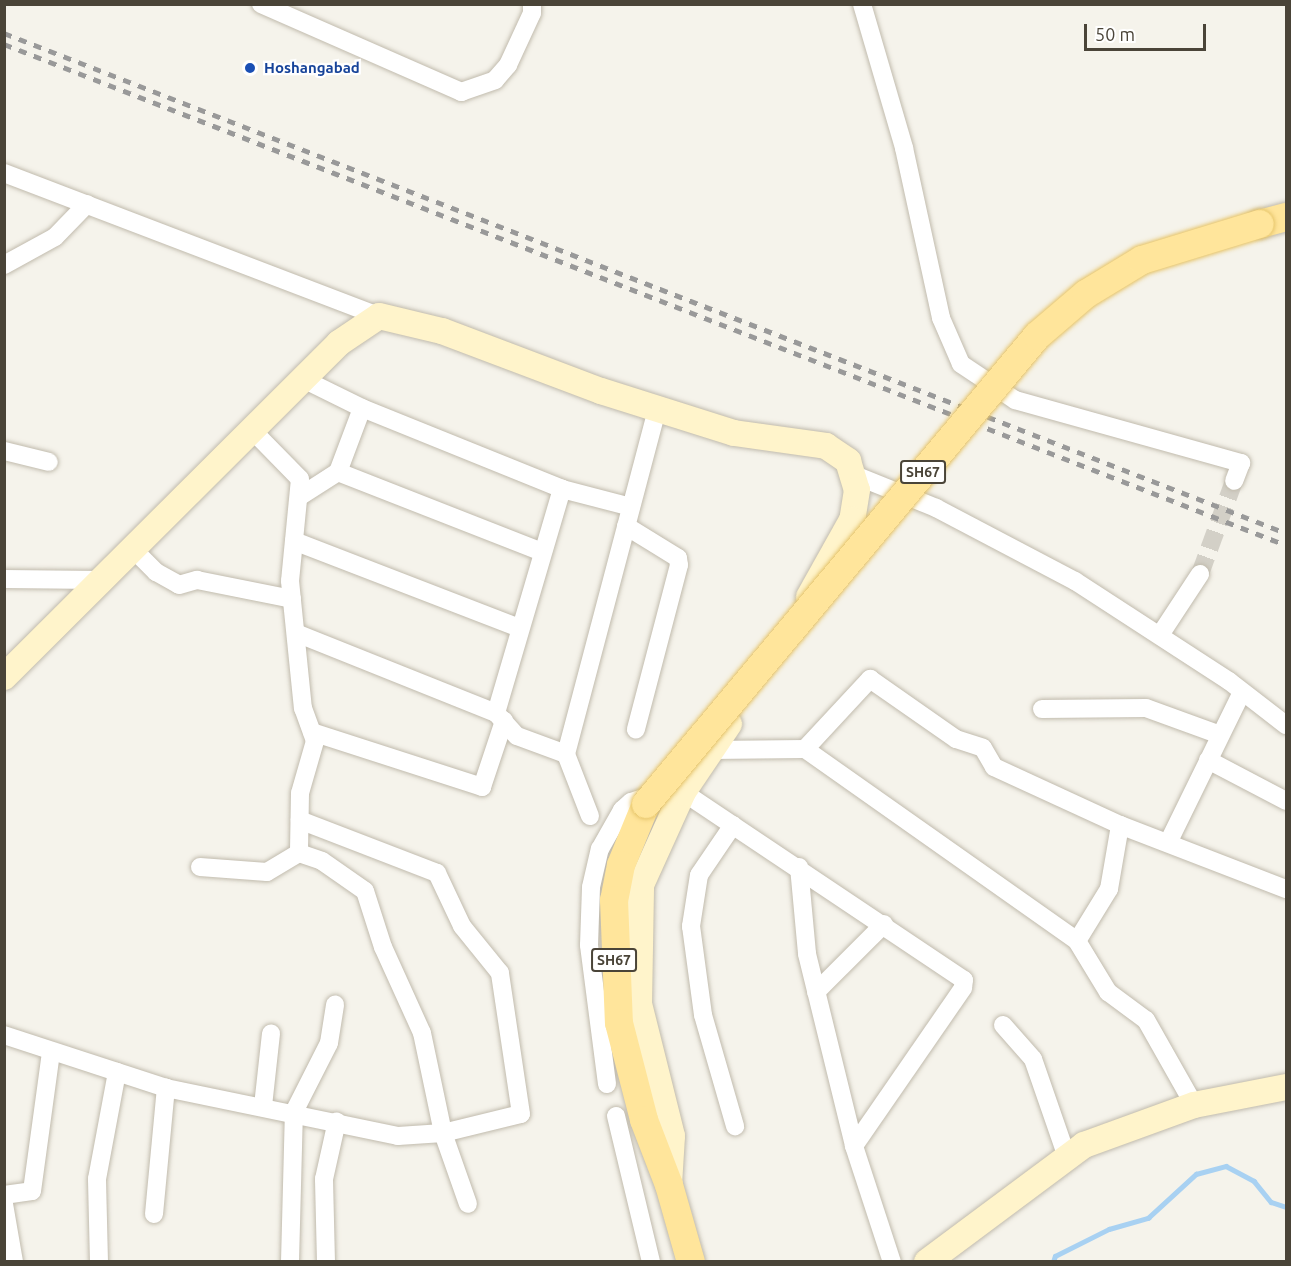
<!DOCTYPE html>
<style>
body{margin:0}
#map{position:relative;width:1291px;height:1266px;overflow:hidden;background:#f5f3eb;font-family:Ubuntu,sans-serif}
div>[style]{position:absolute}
.stream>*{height:4.5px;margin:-2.25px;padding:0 2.25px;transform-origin:2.25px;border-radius:2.25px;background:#a8d1f2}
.street-tunnel>*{height:18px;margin-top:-9px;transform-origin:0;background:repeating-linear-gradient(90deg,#d3d0c7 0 18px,transparent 0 27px)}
.roads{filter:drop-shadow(0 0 2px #c1bbad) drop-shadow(0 0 2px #c1bbad)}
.street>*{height:18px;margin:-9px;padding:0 9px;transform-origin:9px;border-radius:9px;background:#fff}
.secondary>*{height:26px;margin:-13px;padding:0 13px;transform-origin:13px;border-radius:13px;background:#fff4cb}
.primary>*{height:28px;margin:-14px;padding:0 14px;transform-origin:14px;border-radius:14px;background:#ffe59b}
.rail>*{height:4.5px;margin-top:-2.25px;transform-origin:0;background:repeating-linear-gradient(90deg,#999 0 8px,transparent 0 16px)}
.bridges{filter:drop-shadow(0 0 2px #e6c469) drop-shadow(0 0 2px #e6c469)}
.primary-bridge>*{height:28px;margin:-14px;padding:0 14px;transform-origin:14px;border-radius:14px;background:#ffe59b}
.dots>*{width:16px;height:16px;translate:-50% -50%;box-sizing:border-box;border:3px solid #fff;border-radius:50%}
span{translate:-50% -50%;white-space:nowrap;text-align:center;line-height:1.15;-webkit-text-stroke:4.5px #fff;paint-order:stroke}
.shield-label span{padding:2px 4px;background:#fff;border:2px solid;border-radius:4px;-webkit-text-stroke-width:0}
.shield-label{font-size:14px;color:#4a4438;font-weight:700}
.transit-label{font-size:15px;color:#164399;font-weight:700}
.left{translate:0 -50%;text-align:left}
.frame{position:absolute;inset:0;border:6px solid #4a4438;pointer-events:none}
.scale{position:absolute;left:1084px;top:24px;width:122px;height:27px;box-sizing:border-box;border:3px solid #4a4438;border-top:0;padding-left:8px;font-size:18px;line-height:21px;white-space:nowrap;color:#4a4438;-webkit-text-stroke:4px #fff;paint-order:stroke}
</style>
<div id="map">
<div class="stream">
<i style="left:1053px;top:1262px;width:6px;rotate:-72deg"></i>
<i style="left:1055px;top:1256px;width:60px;rotate:-26.6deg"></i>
<i style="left:1109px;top:1229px;width:41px;rotate:-15.8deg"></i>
<i style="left:1148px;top:1218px;width:65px;rotate:-42.5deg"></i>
<i style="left:1196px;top:1174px;width:31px;rotate:-15deg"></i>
<i style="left:1226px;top:1166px;width:32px;rotate:28deg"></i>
<i style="left:1254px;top:1181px;width:27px;rotate:51deg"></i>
<i style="left:1271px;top:1202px;width:16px;rotate:18deg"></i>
</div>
<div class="street-tunnel">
<i style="left:1200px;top:574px;width:99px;rotate:-69.9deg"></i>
</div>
<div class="roads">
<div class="street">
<i style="left:261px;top:4px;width:219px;rotate:23.7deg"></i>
<i style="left:461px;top:92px;width:36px;rotate:-19deg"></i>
<i style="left:495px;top:80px;width:20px;rotate:-49deg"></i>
<i style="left:508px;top:65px;width:57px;rotate:-65.2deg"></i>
<i style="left:532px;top:13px;width:9px;rotate:-90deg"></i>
<i style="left:862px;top:4px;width:150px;rotate:73.7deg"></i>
<i style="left:904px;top:148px;width:174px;rotate:77.7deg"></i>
<i style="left:941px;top:318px;width:50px;rotate:66.5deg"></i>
<i style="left:961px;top:364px;width:65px;rotate:33.7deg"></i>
<i style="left:1015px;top:400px;width:235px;rotate:15.6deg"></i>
<i style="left:1241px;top:463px;width:19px;rotate:111deg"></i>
<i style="left:4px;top:173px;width:401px;rotate:20.9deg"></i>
<i style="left:4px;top:265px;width:58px;rotate:-28.8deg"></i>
<i style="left:55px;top:237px;width:46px;rotate:-45.9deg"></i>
<i style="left:303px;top:379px;width:66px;rotate:26.2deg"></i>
<i style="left:362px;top:408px;width:216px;rotate:22deg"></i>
<i style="left:253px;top:431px;width:67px;rotate:45.6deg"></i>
<i style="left:300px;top:479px;width:102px;rotate:95.6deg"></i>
<i style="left:290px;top:581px;width:128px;rotate:84.2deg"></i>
<i style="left:303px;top:708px;width:35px;rotate:70deg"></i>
<i style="left:315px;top:741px;width:54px;rotate:106.1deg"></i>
<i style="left:300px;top:793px;width:60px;rotate:91deg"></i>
<i style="left:299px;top:853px;width:24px;rotate:19deg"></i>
<i style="left:322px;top:861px;width:52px;rotate:34.9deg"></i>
<i style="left:365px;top:891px;width:59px;rotate:72.2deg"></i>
<i style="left:383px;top:947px;width:94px;rotate:65.6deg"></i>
<i style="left:422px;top:1033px;width:102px;rotate:78.1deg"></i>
<i style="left:443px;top:1133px;width:75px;rotate:70.6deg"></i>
<i style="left:4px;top:451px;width:46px;rotate:13.7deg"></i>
<i style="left:338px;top:472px;width:68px;rotate:-69.4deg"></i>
<i style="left:852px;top:474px;width:91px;rotate:22deg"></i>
<i style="left:936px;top:508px;width:157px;rotate:27.7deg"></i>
<i style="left:1075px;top:581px;width:184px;rotate:33deg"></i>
<i style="left:1229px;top:681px;width:72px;rotate:37.7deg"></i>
<i style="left:299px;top:497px;width:46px;rotate:-32.7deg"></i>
<i style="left:338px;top:472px;width:219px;rotate:21.4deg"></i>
<i style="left:626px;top:526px;width:61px;rotate:31.6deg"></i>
<i style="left:678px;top:558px;width:7px;rotate:82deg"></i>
<i style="left:679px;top:565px;width:170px;rotate:104.7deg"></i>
<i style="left:294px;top:541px;width:242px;rotate:21.1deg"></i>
<i style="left:133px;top:549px;width:33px;rotate:45deg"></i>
<i style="left:156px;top:572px;width:26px;rotate:29deg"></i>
<i style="left:179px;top:585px;width:19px;rotate:-16deg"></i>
<i style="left:197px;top:580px;width:97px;rotate:11.3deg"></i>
<i style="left:4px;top:579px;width:96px;rotate:0.6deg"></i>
<i style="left:296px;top:633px;width:215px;rotate:21.8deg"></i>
<i style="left:496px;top:713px;width:31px;rotate:48deg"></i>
<i style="left:517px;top:736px;width:52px;rotate:20.2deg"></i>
<i style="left:1160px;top:635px;width:73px;rotate:-56.7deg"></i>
<i style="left:1042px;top:709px;width:104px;rotate:-0.6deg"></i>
<i style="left:1146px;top:708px;width:79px;rotate:20deg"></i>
<i style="left:496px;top:713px;width:234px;rotate:-73.6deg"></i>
<i style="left:562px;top:489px;width:71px;rotate:14.6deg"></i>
<i style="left:312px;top:732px;width:179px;rotate:17.9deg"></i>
<i style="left:482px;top:787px;width:70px;rotate:-71.6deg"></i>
<i style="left:805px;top:749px;width:333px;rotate:35.2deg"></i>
<i style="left:1077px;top:941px;width:60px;rotate:58.7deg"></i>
<i style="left:1108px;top:992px;width:47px;rotate:36.4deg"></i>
<i style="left:1146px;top:1020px;width:98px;rotate:60.5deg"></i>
<i style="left:710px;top:750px;width:95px;rotate:-0.6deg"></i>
<i style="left:805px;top:749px;width:96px;rotate:-47.1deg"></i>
<i style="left:870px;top:679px;width:105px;rotate:34.9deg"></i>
<i style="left:956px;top:739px;width:28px;rotate:18deg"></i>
<i style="left:983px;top:748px;width:22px;rotate:60deg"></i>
<i style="left:994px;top:767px;width:139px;rotate:24.7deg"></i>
<i style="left:1120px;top:825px;width:178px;rotate:21.1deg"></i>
<i style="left:1208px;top:760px;width:88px;rotate:27.7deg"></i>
<i style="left:590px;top:816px;width:66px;rotate:-111.2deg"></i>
<i style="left:566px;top:754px;width:357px;rotate:-75.2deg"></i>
<i style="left:733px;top:825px;width:60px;rotate:124.2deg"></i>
<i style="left:699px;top:875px;width:52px;rotate:98.9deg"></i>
<i style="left:691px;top:926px;width:90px;rotate:82.3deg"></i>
<i style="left:703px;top:1015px;width:116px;rotate:73.9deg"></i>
<i style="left:1168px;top:843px;width:168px;rotate:-63.9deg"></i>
<i style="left:200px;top:867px;width:67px;rotate:4.3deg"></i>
<i style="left:267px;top:872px;width:37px;rotate:-31deg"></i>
<i style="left:799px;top:867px;width:87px;rotate:84.7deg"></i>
<i style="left:807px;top:954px;width:198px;rotate:76.2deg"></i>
<i style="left:854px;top:1146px;width:122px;rotate:71.9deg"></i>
<i style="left:1077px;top:941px;width:61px;rotate:-58.4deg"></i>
<i style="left:1109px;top:889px;width:65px;rotate:-80.2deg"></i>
<i style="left:816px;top:992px;width:96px;rotate:-45deg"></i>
<i style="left:1003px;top:1025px;width:45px;rotate:48.6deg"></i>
<i style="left:1033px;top:1059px;width:104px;rotate:70.9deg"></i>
<i style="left:4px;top:1035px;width:170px;rotate:18.1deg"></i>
<i style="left:166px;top:1088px;width:237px;rotate:11.7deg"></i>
<i style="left:398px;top:1136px;width:45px;rotate:-3.8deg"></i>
<i style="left:443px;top:1133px;width:80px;rotate:-13.7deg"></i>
<i style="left:521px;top:1114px;width:143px;rotate:-98.5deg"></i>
<i style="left:500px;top:973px;width:60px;rotate:-129deg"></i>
<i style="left:462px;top:926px;width:59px;rotate:-115.3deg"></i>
<i style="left:437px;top:873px;width:147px;rotate:-158.9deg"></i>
<i style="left:607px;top:1084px;width:140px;rotate:-97.4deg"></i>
<i style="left:589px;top:945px;width:58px;rotate:-88deg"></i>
<i style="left:591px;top:887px;width:39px;rotate:-77deg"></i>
<i style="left:600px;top:849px;width:45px;rotate:-60.6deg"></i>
<i style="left:622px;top:810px;width:12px;rotate:-42deg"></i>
<i style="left:631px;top:802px;width:36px;rotate:-18deg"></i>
<i style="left:665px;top:791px;width:18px;rotate:3deg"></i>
<i style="left:683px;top:792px;width:338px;rotate:33.8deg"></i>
<i style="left:964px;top:980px;width:8px;rotate:97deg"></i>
<i style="left:963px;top:988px;width:192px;rotate:124.6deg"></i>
<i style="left:263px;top:1106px;width:73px;rotate:-83.7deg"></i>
<i style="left:616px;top:1116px;width:150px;rotate:76.5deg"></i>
<i style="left:4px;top:1195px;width:28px;rotate:-8deg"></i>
<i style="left:32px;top:1191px;width:140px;rotate:-82.2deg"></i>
<i style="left:4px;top:1204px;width:59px;rotate:80.2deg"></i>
<i style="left:154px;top:1214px;width:127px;rotate:-84.6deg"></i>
<i style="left:99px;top:1262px;width:83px;rotate:-91.4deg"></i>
<i style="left:97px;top:1179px;width:109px;rotate:-79.4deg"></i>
<i style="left:290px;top:1262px;width:150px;rotate:-88.5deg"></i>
<i style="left:294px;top:1112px;width:77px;rotate:-63.1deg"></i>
<i style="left:329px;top:1043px;width:39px;rotate:-81deg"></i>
<i style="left:326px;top:1262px;width:83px;rotate:-91.4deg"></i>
<i style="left:324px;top:1179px;width:59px;rotate:-77.4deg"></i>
</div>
<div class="secondary">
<i style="left:4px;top:677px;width:473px;rotate:-44.9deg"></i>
<i style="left:339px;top:343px;width:48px;rotate:-34deg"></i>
<i style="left:379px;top:316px;width:65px;rotate:13.4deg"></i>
<i style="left:442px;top:331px;width:170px;rotate:20.7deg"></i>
<i style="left:601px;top:391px;width:139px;rotate:17.5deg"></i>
<i style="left:734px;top:433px;width:93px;rotate:8deg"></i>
<i style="left:826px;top:446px;width:27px;rotate:34deg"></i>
<i style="left:848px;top:461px;width:30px;rotate:73deg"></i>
<i style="left:857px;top:490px;width:30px;rotate:99deg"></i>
<i style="left:852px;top:520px;width:88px;rotate:119.2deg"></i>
<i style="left:669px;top:1185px;width:49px;rotate:-86.5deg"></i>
<i style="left:672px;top:1136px;width:136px;rotate:-104deg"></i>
<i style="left:639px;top:1004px;width:119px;rotate:-89deg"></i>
<i style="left:641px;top:885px;width:102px;rotate:-65.7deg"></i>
<i style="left:683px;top:792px;width:82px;rotate:-55.9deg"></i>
<i style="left:927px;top:1262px;width:196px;rotate:-36.7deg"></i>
<i style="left:1084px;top:1145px;width:117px;rotate:-20deg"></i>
<i style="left:1194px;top:1105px;width:94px;rotate:-11.1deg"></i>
</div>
<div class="primary">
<i style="left:1260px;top:224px;width:27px;rotate:-15deg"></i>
<i style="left:646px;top:804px;width:66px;rotate:112.3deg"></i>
<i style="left:621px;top:865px;width:36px;rotate:101deg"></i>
<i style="left:614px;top:900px;width:123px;rotate:87.7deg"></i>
<i style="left:619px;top:1023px;width:100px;rotate:75.5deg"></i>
<i style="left:644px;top:1120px;width:70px;rotate:69deg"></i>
<i style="left:669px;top:1185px;width:80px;rotate:74.1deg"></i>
</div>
</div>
<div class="rail">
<i style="left:4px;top:33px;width:1376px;rotate:21.31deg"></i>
<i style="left:4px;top:44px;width:1376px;rotate:21.35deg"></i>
</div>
<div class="bridges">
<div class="primary-bridge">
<i style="left:646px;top:804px;width:610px;rotate:-50.12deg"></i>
<i style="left:1037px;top:336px;width:65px;rotate:-40.6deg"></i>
<i style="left:1086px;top:294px;width:66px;rotate:-31.3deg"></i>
<i style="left:1142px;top:260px;width:123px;rotate:-17deg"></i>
</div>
</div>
<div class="dots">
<i style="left:250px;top:68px;background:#1a4fb4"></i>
</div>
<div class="shield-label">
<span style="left:923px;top:472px">SH67</span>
<span style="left:614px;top:960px">SH67</span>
</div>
<div class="transit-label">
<span class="left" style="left:264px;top:68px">Hoshangabad</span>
</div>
<div class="frame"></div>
<div class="scale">50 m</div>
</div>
